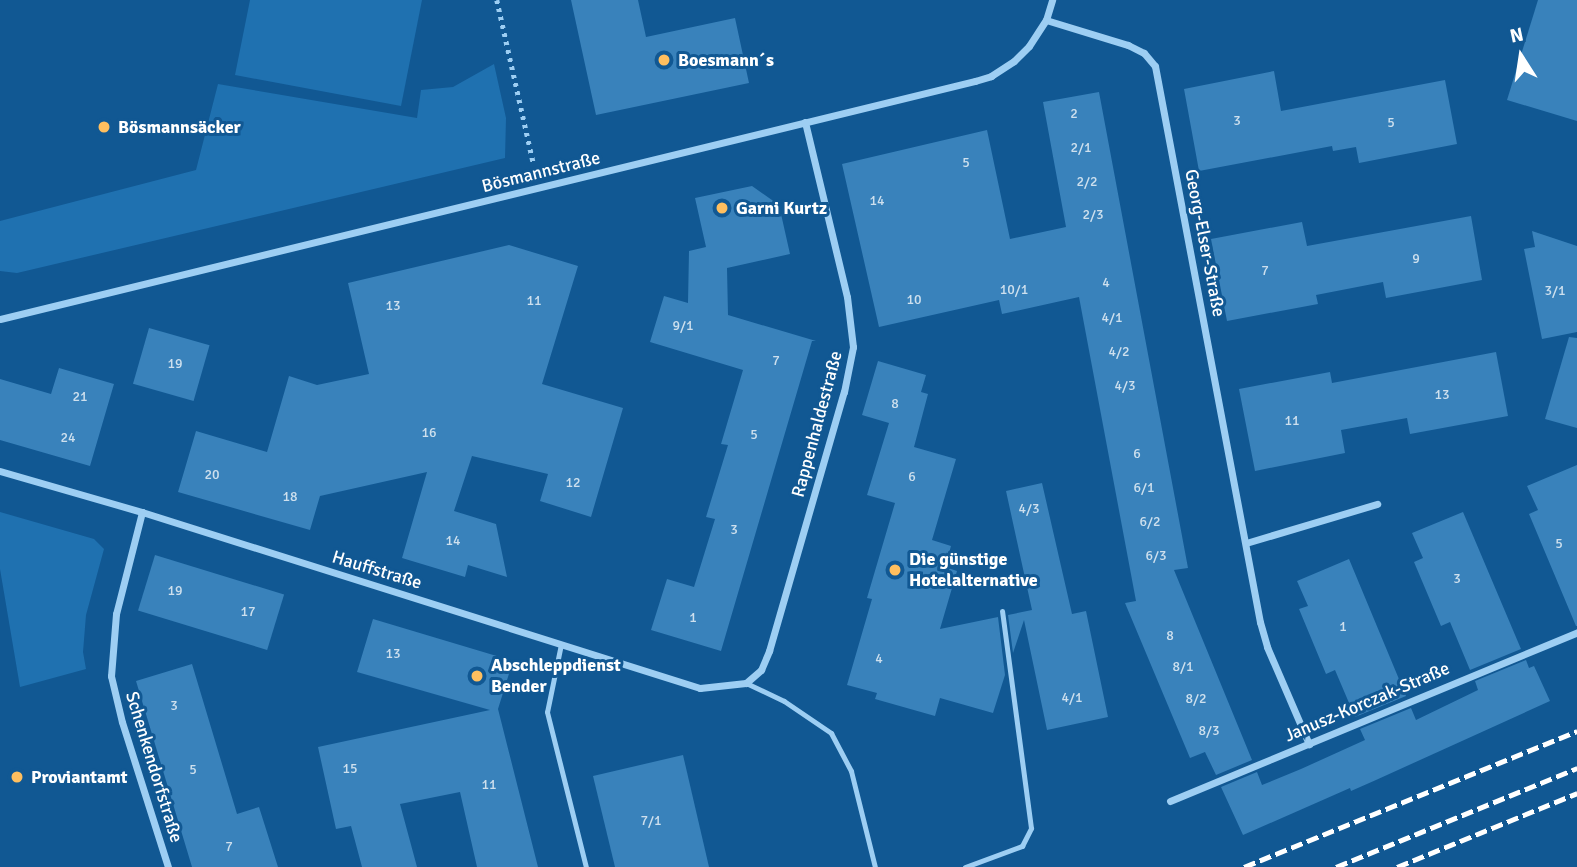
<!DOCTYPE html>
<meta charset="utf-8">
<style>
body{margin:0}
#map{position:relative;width:1577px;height:867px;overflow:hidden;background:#115893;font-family:Signika,sans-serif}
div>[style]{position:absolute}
.green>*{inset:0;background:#1f71b0}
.building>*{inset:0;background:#3982bb;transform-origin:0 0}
.path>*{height:4.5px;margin-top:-2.25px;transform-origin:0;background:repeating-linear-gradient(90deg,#9dcef3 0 3.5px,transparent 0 8.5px)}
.service>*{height:5px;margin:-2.5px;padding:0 2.5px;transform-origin:2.5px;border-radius:2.5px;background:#9dcef3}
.minor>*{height:7px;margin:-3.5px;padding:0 3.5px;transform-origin:3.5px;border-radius:3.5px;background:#9dcef3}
.rail>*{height:5px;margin-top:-2.5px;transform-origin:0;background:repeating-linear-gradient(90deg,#fff 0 12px,transparent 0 17px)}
.dots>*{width:19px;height:19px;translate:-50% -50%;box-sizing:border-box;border:4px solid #115893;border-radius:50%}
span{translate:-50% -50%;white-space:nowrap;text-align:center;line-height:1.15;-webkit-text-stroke:6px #115893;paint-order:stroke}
.number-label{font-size:14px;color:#cee0ee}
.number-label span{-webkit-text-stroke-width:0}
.poi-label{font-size:18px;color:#fff;font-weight:700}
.left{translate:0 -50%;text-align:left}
.street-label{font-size:18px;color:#fff}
.north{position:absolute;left:1486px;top:21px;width:70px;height:70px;-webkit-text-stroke:5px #115893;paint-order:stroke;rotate:348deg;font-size:19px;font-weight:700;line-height:28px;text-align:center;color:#fff}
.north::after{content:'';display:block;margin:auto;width:24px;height:32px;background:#fff;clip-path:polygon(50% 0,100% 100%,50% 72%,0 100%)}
</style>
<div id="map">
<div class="green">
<i style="clip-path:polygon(250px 0,422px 0,401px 106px,235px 75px)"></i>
<i style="clip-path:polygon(494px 64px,506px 118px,505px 158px,17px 273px,0 271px,0 221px,196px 170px,218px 84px,417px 118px,421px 90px,453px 87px)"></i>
<i style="clip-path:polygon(0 512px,94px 539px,104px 549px,86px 615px,83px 652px,86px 669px,20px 687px,0 569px)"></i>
</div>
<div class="building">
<i style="clip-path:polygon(571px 0,638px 0,646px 37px,735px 18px,749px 83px,596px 115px)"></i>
<i style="clip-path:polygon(1538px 0,1577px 0,1577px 121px,1507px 100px)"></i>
<i style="clip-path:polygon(1274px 71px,1281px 111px,1445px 80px,1457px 144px,1359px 163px,1356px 147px,1333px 151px,1332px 146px,1199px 171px,1184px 89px)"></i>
<i style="clip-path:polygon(1099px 92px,1188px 568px,1174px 570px,1252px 760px,1216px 775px,1205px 752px,1190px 758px,1125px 603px,1136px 601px,1079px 297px,1002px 314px,999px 300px,879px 327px,842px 164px,987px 130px,1010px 239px,1066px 227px,1043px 102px)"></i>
<i style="clip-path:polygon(752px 186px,779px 205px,790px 254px,727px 268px,728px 315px,816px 341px,812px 341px,721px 651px,651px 630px,667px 579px,694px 587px,715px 519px,706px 517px,728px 445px,721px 444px,743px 370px,650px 342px,664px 296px,688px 303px,689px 251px,706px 247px,695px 198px)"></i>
<i style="clip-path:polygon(1471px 216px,1482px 280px,1386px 298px,1383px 282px,1316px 295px,1318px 304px,1227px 321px,1211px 239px,1302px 222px,1307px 246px)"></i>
<i style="clip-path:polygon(1532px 231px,1577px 246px,1577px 332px,1542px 339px,1524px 249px,1535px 247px)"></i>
<i style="clip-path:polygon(509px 245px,578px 266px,542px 384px,623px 408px,591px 517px,540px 501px,548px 474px,472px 456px,454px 511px,496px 524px,507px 577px,468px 565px,465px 577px,402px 558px,427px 472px,320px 496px,310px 530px,178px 492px,196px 431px,267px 452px,289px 376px,317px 385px,369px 374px,348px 283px)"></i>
<i style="left:149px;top:328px;width:63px;height:58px;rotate:16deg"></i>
<i style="clip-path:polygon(1569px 337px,1577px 338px,1577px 428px,1545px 419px)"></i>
<i style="clip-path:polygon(1496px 352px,1508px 416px,1410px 434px,1407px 418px,1341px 430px,1345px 453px,1255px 471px,1239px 389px,1330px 372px,1332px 383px)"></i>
<i style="clip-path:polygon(878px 361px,926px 375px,921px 392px,928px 394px,914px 447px,956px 459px,932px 540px,951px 546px,945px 567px,957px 571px,940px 629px,998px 617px,1005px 675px,993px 713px,940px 698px,935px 716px,875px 699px,877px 693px,847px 685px,872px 599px,867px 598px,895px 503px,867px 495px,889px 423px,862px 415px)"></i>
<i style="clip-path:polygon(59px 368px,114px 384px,90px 466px,0 440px,0 379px,51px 394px)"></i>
<i style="clip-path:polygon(1577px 465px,1577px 626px,1576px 626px,1529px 514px,1538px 510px,1527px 486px)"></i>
<i style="clip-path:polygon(1042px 483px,1072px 614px,1086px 611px,1108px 717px,1047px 730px,1024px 620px,1013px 653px,1008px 615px,1032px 610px,1006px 491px)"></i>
<i style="clip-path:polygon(1463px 512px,1521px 649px,1470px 670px,1450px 622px,1441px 626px,1414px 562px,1423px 558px,1412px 533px)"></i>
<i style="left:155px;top:555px;width:135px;height:58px;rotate:17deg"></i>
<i style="clip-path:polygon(1349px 559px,1406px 696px,1355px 717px,1335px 670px,1326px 674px,1299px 609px,1308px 606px,1297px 581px)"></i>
<i style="clip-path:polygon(373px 619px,513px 661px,498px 709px,538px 867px,477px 867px,460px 792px,400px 804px,417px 867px,362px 867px,351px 826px,336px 829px,318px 747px,490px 710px,357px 672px)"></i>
<i style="clip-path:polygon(1526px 660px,1529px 668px,1534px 666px,1550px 701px,1376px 780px,1351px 791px,1350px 788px,1243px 835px,1221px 787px,1257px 772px,1262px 785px,1301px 769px,1365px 740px,1360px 729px,1411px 708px,1416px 720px,1478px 690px,1475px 681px)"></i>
<i style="clip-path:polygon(192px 664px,237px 814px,259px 807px,278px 867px,192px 867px,136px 681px)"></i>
<i style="clip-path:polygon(683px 755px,709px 867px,615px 867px,593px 776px)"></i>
</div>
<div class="path">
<i style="left:497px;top:0;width:169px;rotate:77.4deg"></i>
</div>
<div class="service">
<i style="left:561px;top:644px;width:69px;rotate:101.6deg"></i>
<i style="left:547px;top:712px;width:160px;rotate:75.9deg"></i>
<i style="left:746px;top:683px;width:42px;rotate:25.3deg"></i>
<i style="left:784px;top:701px;width:57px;rotate:34.2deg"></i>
<i style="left:831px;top:733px;width:43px;rotate:62.2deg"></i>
<i style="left:851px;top:771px;width:99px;rotate:76deg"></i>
<i style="left:965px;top:867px;width:61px;rotate:-20.2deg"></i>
<i style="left:1022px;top:846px;width:20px;rotate:-63deg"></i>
<i style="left:1031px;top:828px;width:219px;rotate:-97.6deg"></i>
</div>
<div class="minor">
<i style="left:1046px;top:20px;width:86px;rotate:17deg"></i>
<i style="left:1128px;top:45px;width:18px;rotate:27deg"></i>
<i style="left:1144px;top:53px;width:17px;rotate:50deg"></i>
<i style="left:1155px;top:66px;width:566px;rotate:79.31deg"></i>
<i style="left:1260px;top:622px;width:26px;rotate:74deg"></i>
<i style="left:1267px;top:647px;width:106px;rotate:66.6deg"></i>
<i style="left:0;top:319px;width:1004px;rotate:-13.72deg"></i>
<i style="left:975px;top:81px;width:17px;rotate:-17deg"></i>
<i style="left:991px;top:76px;width:27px;rotate:-33deg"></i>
<i style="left:1014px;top:61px;width:21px;rotate:-45deg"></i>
<i style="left:1029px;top:46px;width:31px;rotate:-57deg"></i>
<i style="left:1046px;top:20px;width:21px;rotate:-73deg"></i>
<i style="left:0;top:471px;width:148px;rotate:16.1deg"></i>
<i style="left:142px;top:512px;width:585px;rotate:17.51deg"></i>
<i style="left:700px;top:688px;width:46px;rotate:-6.2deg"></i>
<i style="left:746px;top:683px;width:20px;rotate:-41deg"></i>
<i style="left:761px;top:670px;width:21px;rotate:-67deg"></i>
<i style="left:769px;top:651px;width:270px;rotate:-73.9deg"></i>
<i style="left:844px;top:392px;width:46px;rotate:-78.7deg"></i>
<i style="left:853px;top:347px;width:50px;rotate:-96.8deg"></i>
<i style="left:847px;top:297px;width:180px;rotate:-103.5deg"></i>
<i style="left:142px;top:512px;width:105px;rotate:104.3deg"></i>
<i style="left:116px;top:614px;width:62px;rotate:94.6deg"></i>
<i style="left:111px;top:676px;width:47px;rotate:76.6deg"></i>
<i style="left:122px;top:722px;width:152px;rotate:72.4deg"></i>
<i style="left:1246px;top:543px;width:137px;rotate:-16.6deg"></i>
<i style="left:1170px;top:801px;width:441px;rotate:-22.5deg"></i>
</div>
<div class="rail">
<i style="left:1244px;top:867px;width:360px;rotate:-22.2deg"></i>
<i style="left:1336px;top:867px;width:261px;rotate:-22.3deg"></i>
<i style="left:1397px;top:867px;width:195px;rotate:-22.3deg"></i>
</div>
<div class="dots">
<i style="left:664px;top:60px;background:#ffbf5f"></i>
<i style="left:104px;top:127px;background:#ffbf5f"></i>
<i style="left:722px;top:208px;background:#ffbf5f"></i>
<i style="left:895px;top:570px;background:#ffbf5f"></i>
<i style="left:477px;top:676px;background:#ffbf5f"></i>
<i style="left:17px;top:777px;background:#ffbf5f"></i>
</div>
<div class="number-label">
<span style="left:1074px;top:114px">2</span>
<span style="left:1237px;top:121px">3</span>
<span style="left:1391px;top:123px">5</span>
<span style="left:1081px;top:148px">2/1</span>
<span style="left:966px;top:163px">5</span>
<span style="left:1087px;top:182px">2/2</span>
<span style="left:877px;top:201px">14</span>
<span style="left:1093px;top:215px">2/3</span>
<span style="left:1416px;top:259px">9</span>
<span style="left:1265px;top:271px">7</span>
<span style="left:1106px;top:283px">4</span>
<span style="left:1014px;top:290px">10/1</span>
<span style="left:1555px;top:291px">3/1</span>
<span style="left:914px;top:300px">10</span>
<span style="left:534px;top:301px">11</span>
<span style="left:393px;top:306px">13</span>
<span style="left:1112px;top:318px">4/1</span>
<span style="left:683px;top:326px">9/1</span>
<span style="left:1119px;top:352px">4/2</span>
<span style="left:776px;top:361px">7</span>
<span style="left:175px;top:364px">19</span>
<span style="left:1125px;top:386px">4/3</span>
<span style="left:1442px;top:395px">13</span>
<span style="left:80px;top:397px">21</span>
<span style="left:895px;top:404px">8</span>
<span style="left:1292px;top:421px">11</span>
<span style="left:429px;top:433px">16</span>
<span style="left:754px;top:435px">5</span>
<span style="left:68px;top:438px">24</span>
<span style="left:1137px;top:454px">6</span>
<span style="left:212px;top:475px">20</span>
<span style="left:912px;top:477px">6</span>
<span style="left:573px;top:483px">12</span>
<span style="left:1144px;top:488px">6/1</span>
<span style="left:290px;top:497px">18</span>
<span style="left:1029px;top:509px">4/3</span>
<span style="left:1150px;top:522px">6/2</span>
<span style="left:734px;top:530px">3</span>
<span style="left:453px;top:541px">14</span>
<span style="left:1559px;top:544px">5</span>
<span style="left:1156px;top:556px">6/3</span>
<span style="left:1457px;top:579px">3</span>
<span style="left:175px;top:591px">19</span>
<span style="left:248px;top:612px">17</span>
<span style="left:693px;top:618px">1</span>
<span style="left:1343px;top:627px">1</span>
<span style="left:1170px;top:636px">8</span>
<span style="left:393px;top:654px">13</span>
<span style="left:879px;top:659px">4</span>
<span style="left:1183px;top:667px">8/1</span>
<span style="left:1072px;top:698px">4/1</span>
<span style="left:1196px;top:699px">8/2</span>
<span style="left:174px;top:706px">3</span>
<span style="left:1209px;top:731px">8/3</span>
<span style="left:350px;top:769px">15</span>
<span style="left:193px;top:770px">5</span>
<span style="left:489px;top:785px">11</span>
<span style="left:651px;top:821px">7/1</span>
<span style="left:229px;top:847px">7</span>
</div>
<div class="poi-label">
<span class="left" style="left:678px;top:60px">Boesmann´s</span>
<span class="left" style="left:118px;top:127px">Bösmannsäcker</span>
<span class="left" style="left:736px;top:208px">Garni Kurtz</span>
<span class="left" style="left:909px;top:570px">Die günstige<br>Hotelalternative</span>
<span class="left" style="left:491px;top:676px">Abschleppdienst<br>Bender</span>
<span class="left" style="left:31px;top:777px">Proviantamt</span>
</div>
<div class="street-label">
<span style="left:541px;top:172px;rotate:-14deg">Bösmannstraße</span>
<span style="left:1205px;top:243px;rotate:79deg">Georg-Elser-Straße</span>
<span style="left:817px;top:424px;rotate:-75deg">Rappenhaldestraße</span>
<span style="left:377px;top:570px;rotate:17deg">Hauffstraße</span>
<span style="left:1367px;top:702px;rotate:-23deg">Janusz-Korczak-Straße</span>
<span style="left:154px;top:767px;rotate:73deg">Schenkendorfstraße</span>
</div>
<div class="north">N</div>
</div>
